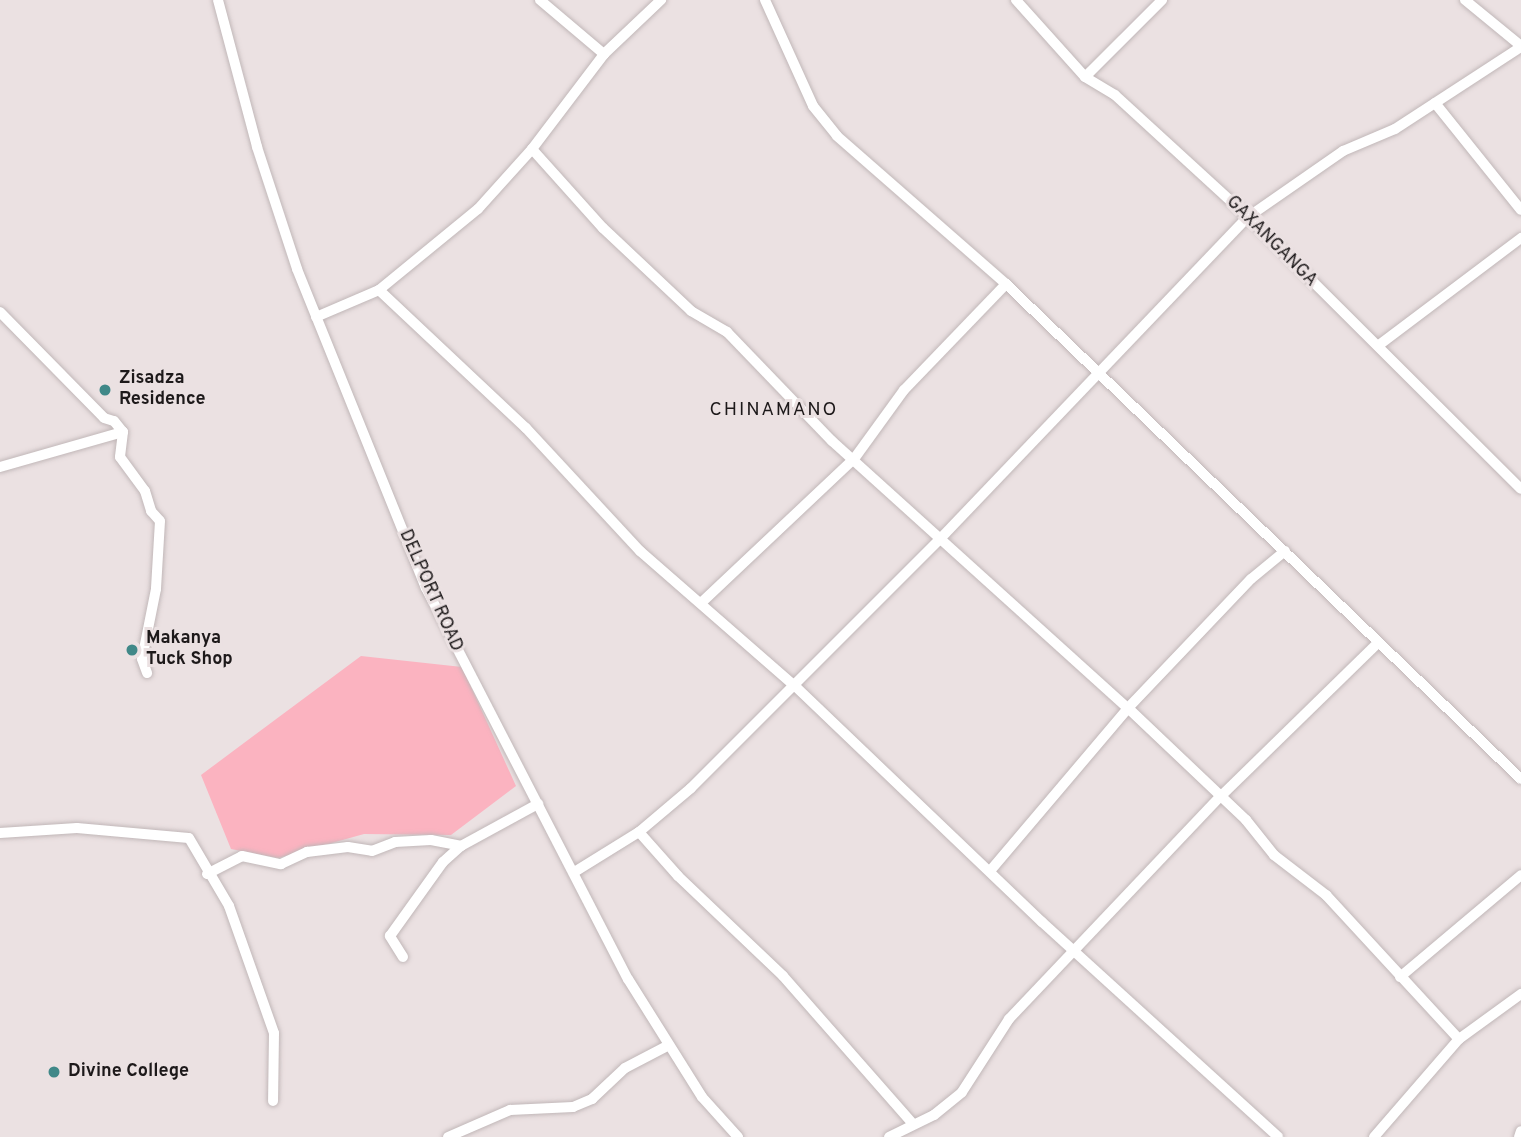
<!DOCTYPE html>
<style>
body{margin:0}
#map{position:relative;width:1521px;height:1137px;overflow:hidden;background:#ebe1e2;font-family:Overpass,sans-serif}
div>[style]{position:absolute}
.green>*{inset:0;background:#fbb3c0}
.roads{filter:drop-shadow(0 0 2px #c1b7b8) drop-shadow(0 0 2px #c1b7b8)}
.minor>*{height:10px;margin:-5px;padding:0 5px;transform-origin:5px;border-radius:5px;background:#fff}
.dots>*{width:19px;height:19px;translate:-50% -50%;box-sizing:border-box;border:4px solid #ebe1e2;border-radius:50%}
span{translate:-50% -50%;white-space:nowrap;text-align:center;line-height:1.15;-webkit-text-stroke:6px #ebe1e2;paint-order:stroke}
.street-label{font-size:18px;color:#1d191a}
.poi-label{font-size:18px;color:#1d191a;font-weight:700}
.left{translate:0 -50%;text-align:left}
.neighbourhood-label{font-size:19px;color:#1d191a;letter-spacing:2px}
</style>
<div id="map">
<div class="green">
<i style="clip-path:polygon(361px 656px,462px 667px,516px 786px,451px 835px,364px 834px,278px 858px,231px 849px,201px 775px)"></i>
</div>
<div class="roads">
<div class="minor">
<i style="left:218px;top:0;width:152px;rotate:75.1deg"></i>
<i style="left:257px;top:147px;width:128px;rotate:71.8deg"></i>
<i style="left:297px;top:269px;width:344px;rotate:68deg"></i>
<i style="left:426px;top:588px;width:440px;rotate:62.7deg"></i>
<i style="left:628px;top:979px;width:139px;rotate:57.9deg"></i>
<i style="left:702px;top:1097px;width:54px;rotate:48deg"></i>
<i style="left:540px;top:0;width:84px;rotate:40.2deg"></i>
<i style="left:765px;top:0;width:116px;rotate:65.6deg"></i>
<i style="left:813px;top:106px;width:38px;rotate:51deg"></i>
<i style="left:837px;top:136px;width:225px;rotate:41.2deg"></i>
<i style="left:1006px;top:284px;width:714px;rotate:43.87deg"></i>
<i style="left:1016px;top:0;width:103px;rotate:48.1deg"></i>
<i style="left:1085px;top:77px;width:35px;rotate:31deg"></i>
<i style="left:1115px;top:95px;width:180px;rotate:42.5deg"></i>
<i style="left:1248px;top:217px;width:385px;rotate:44.9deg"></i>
<i style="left:1465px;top:0;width:72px;rotate:39.4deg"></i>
<i style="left:1085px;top:77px;width:109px;rotate:-45deg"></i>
<i style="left:1435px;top:103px;width:137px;rotate:51.2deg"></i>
<i style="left:532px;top:149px;width:106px;rotate:48.1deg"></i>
<i style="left:603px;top:228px;width:121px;rotate:43.3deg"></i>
<i style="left:691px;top:311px;width:42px;rotate:30.3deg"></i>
<i style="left:727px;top:332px;width:151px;rotate:46.1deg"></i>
<i style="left:832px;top:441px;width:399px;rotate:42.1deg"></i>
<i style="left:1128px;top:708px;width:163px;rotate:43.5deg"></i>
<i style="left:1246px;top:820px;width:45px;rotate:51.3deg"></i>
<i style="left:1274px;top:855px;width:66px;rotate:37.6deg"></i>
<i style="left:1326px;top:895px;width:196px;rotate:47.3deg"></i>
<i style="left:379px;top:290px;width:202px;rotate:43.2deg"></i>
<i style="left:526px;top:428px;width:168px;rotate:47.2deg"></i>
<i style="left:640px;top:551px;width:206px;rotate:41.1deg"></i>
<i style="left:795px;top:686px;width:342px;rotate:43.7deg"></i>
<i style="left:1042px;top:922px;width:319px;rotate:42.3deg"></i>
<i style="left:0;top:312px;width:148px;rotate:45.5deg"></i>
<i style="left:104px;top:418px;width:10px;rotate:17deg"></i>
<i style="left:114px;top:421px;width:14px;rotate:51deg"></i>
<i style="left:123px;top:432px;width:25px;rotate:97deg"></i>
<i style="left:120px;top:457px;width:42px;rotate:53.7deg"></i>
<i style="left:145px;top:491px;width:21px;rotate:73deg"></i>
<i style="left:151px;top:511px;width:13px;rotate:48deg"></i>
<i style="left:160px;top:521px;width:68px;rotate:93.4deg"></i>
<i style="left:156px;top:589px;width:71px;rotate:101.3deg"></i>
<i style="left:142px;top:659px;width:15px;rotate:70deg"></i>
<i style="left:316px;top:317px;width:69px;rotate:-23.2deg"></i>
<i style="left:379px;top:290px;width:128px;rotate:-39.3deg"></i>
<i style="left:478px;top:209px;width:81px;rotate:-48deg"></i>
<i style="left:532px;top:149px;width:119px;rotate:-52.8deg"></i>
<i style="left:604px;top:54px;width:79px;rotate:-43.5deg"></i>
<i style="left:1379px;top:345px;width:178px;rotate:-37deg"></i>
<i style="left:0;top:467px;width:128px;rotate:-15.9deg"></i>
<i style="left:701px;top:603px;width:210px;rotate:-43.3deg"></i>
<i style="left:854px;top:459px;width:85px;rotate:-54.1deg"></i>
<i style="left:904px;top:390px;width:147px;rotate:-46.1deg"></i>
<i style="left:639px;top:832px;width:59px;rotate:48.4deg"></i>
<i style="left:678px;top:876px;width:145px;rotate:43.6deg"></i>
<i style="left:783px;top:976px;width:196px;rotate:48.7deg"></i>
<i style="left:0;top:833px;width:77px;rotate:-3.7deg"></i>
<i style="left:77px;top:828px;width:112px;rotate:5.1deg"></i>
<i style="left:189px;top:838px;width:79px;rotate:59.5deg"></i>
<i style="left:229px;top:906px;width:135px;rotate:70.5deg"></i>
<i style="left:274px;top:1033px;width:68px;rotate:90.8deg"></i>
<i style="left:576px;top:871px;width:74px;rotate:-31.8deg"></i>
<i style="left:639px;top:832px;width:68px;rotate:-40.2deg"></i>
<i style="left:691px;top:788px;width:351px;rotate:-45deg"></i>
<i style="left:939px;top:540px;width:447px;rotate:-46.3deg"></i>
<i style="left:1248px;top:217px;width:116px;rotate:-34.8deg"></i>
<i style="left:1343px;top:151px;width:56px;rotate:-22.9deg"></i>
<i style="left:1395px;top:129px;width:150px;rotate:-33.1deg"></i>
<i style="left:990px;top:871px;width:214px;rotate:-49.7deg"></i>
<i style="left:1128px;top:708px;width:178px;rotate:-46.4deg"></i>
<i style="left:1251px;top:579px;width:44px;rotate:-39.5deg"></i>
<i style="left:207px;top:874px;width:39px;rotate:-27deg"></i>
<i style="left:242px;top:856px;width:40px;rotate:12deg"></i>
<i style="left:281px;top:864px;width:29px;rotate:-25deg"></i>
<i style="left:307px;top:852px;width:41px;rotate:-7deg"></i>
<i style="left:348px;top:847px;width:24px;rotate:9deg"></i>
<i style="left:372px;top:851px;width:25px;rotate:-21deg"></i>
<i style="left:395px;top:842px;width:36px;rotate:-3deg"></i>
<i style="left:431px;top:840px;width:31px;rotate:11deg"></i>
<i style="left:403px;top:957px;width:25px;rotate:-122deg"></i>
<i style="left:390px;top:936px;width:91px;rotate:-54.4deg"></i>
<i style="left:443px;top:862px;width:24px;rotate:-42deg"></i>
<i style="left:461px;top:846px;width:88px;rotate:-28.6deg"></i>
<i style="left:1400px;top:977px;width:158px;rotate:-40.1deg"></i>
<i style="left:448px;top:1137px;width:68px;rotate:-23.5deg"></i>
<i style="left:510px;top:1110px;width:63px;rotate:-2.7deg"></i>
<i style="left:573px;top:1107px;width:21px;rotate:-23deg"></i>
<i style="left:592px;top:1099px;width:45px;rotate:-43.2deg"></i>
<i style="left:625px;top:1068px;width:47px;rotate:-27.6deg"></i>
<i style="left:889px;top:1137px;width:50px;rotate:-26.1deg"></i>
<i style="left:934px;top:1115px;width:36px;rotate:-39deg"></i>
<i style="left:962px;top:1092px;width:87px;rotate:-57.2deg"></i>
<i style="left:1009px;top:1019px;width:306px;rotate:-46.5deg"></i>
<i style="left:1220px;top:797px;width:221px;rotate:-44.3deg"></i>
<i style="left:1374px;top:1137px;width:130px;rotate:-49.1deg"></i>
<i style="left:1459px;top:1039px;width:77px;rotate:-36deg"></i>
<i style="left:1519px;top:1137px;width:6px;rotate:-72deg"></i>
</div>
</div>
<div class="dots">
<i style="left:105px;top:390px;background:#408888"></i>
<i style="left:132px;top:650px;background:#408888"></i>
<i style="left:54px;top:1072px;background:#408888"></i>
</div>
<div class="street-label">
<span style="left:1271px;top:242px;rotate:45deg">GAXANGANGA</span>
<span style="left:430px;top:591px;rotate:66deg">DELPORT ROAD</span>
</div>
<div class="poi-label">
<span class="left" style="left:119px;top:390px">Zisadza<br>Residence</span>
<span class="left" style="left:146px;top:650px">Makanya<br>Tuck Shop</span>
<span class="left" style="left:68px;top:1072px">Divine College</span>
</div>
<div class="neighbourhood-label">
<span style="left:774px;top:411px">CHINAMANO</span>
</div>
</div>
